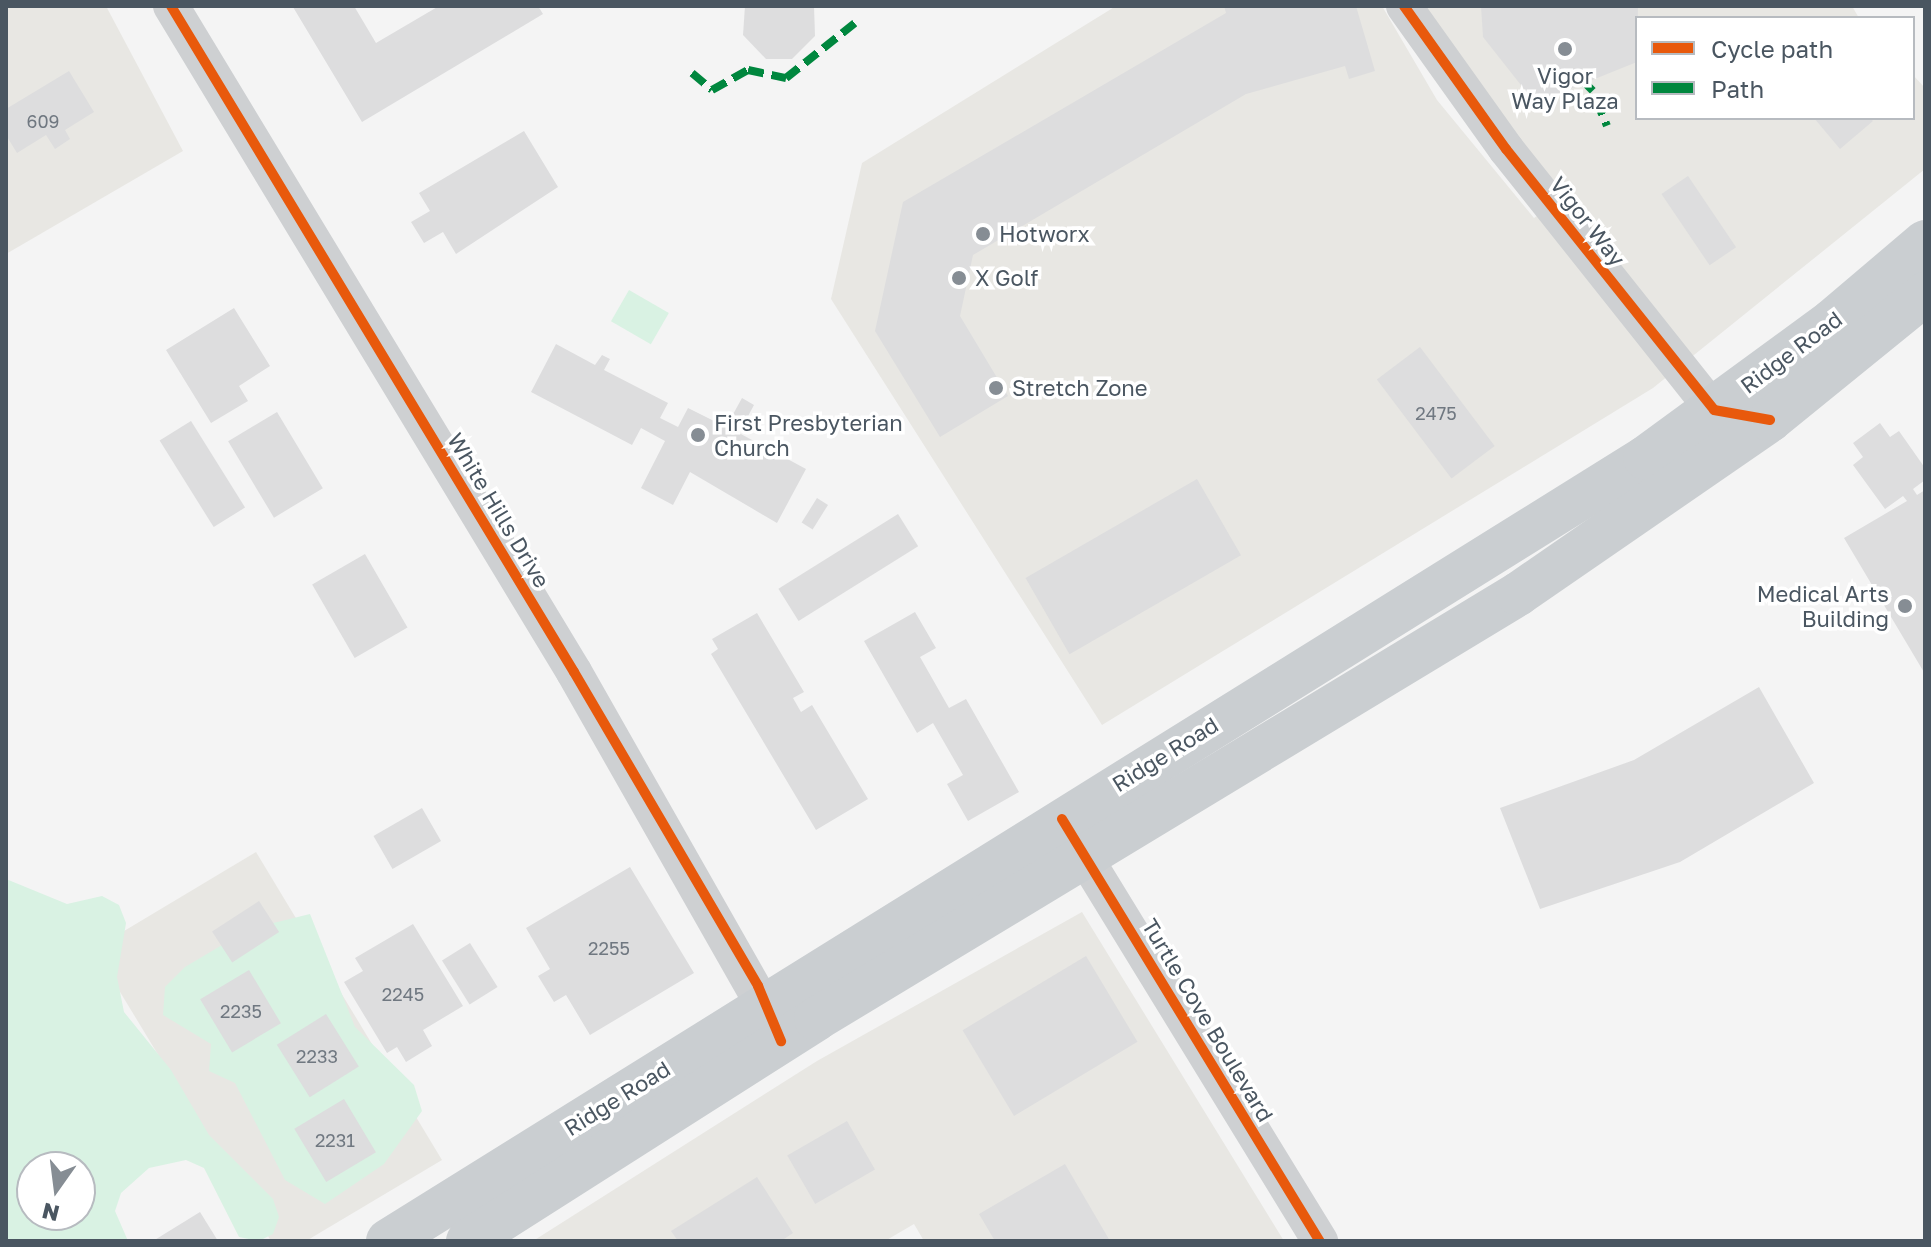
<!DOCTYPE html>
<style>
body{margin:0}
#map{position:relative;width:1931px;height:1247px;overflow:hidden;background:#f4f4f4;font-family:"Golos Text",sans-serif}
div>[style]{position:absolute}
.commercial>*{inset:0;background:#e8e7e3}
.green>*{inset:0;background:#d9f2e3;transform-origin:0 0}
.building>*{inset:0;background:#ddddde;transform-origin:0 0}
.minor>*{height:36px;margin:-18px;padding:0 18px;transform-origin:18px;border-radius:18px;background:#ced0d2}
.major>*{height:44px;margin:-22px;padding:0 22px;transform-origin:22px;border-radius:22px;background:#caced1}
.quiet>*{height:8px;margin-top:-4px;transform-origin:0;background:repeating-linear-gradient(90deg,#00873e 0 16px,transparent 0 24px)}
.cycleway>*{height:10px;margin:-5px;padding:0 5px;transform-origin:5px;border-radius:5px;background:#e8590c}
.dots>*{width:22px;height:22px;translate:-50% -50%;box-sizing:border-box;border:4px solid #fff;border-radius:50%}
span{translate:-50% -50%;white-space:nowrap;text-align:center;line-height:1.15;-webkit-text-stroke:7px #fff;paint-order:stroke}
.number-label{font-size:18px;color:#707881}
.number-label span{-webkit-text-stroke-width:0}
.poi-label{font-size:22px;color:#4a5661}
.left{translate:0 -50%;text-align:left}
.right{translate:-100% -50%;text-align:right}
.street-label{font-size:22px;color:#4a5661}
.frame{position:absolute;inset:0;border:8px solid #4a5661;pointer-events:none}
.legend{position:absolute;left:1635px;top:16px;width:280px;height:104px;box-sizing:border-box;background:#fff;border:2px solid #b7bbc0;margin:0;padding:10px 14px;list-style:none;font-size:24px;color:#4a5661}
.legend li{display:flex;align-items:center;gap:16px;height:40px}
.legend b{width:40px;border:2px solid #b7bbc0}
.north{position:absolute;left:16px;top:1151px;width:80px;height:80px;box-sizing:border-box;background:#fff;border:2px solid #b7bbc0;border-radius:50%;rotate:194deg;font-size:22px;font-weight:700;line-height:32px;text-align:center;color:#4a5661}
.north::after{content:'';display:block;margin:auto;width:28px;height:36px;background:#868d94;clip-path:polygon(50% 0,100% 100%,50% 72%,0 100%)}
</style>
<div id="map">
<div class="commercial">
<i style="clip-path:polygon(6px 6px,106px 6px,183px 151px,6px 254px)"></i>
<i style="clip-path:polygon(1116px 6px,1382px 6px,1437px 100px,1534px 218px,1562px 199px,1419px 6px,1852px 6px,1859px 18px,1637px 18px,1637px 118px,1913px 118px,1913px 75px,1925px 88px,1925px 169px,1653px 388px,1102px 725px,831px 299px,862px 163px)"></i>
<i style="clip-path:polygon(256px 852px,442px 1160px,306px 1241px,271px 1241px,94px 949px)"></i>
<i style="clip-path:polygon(1082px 912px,1284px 1241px,924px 1241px,914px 1224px,885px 1241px,533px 1241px,817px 1061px)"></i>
</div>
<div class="green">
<i style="left:629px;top:290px;width:46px;height:36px;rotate:30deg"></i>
<i style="clip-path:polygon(evenodd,6px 879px,67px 904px,102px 896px,119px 905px,126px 923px,117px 977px,124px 1012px,171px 1070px,209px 1135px,273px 1199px,279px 1217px,273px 1234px,259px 1241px,239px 1237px,204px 1168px,186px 1160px,149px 1168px,121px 1193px,115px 1211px,128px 1241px,6px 1241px,6px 879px,32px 1167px,80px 1167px,80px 1215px,32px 1215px,32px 1167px)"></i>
<i style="clip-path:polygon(310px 914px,355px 1027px,414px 1085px,422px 1111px,384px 1164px,325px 1204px,285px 1180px,235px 1083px,209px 1071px,211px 1044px,163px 1015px,165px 987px,185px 967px,249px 929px)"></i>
</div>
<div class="building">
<i style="clip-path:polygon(354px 6px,376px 43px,439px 6px,538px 6px,543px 14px,362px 122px,293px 7px)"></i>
<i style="clip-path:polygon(745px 6px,814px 6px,815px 36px,792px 59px,766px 59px,743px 35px)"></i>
<i style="clip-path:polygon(1224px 6px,1356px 6px,1375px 71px,1349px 79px,1345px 66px,1246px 94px,973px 255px,960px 316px,1008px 396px,940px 437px,875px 331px,903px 202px,1226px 13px)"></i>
<i style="clip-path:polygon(1481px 6px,1638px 6px,1637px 62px,1535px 103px,1483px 37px)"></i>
<i style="clip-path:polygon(69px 71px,94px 112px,65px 130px,70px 139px,55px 149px,46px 135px,17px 153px,6px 135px,6px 109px)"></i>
<i style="clip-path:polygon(1814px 118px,1870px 118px,1873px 121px,1840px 149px)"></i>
<i style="clip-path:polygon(524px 131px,558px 187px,456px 254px,443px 232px,424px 243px,411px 222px,430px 211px,419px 193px)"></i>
<i style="left:1688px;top:176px;width:86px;height:32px;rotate:56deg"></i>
<i style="clip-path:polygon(234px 308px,270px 366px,239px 386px,248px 401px,211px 423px,166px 350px)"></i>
<i style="clip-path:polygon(556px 344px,595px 365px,602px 355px,610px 359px,604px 370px,668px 403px,660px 418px,678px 427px,688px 408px,726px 427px,742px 398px,754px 405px,739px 433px,806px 469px,777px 523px,690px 472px,673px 505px,641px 488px,665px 441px,641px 428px,632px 445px,531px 392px)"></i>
<i style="left:1420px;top:347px;width:124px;height:54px;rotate:53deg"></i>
<i style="left:277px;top:412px;width:89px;height:57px;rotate:59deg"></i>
<i style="left:191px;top:421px;width:102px;height:37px;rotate:58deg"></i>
<i style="clip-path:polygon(1880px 423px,1890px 437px,1899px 431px,1925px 468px,1925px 480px,1913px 489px,1917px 495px,1925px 490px,1925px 674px,1844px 538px,1907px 501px,1903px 496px,1885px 509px,1853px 465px,1863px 457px,1853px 443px)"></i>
<i style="left:1197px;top:479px;width:88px;height:198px;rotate:60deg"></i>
<i style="left:817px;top:498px;width:13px;height:29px;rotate:32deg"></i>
<i style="left:898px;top:514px;width:38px;height:141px;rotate:58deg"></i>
<i style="left:365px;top:554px;width:85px;height:61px;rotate:60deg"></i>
<i style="clip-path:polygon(915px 612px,936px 648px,920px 657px,949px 708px,966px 699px,1019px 792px,968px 821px,947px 784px,963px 775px,933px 723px,917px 733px,864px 641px)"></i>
<i style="clip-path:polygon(757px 613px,804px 692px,793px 698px,801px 712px,812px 705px,868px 799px,816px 830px,711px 654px,718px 649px,712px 639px)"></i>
<i style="clip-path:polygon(1759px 687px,1814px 783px,1680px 862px,1540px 909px,1500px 808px,1634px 760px)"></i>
<i style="left:422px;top:808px;width:38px;height:56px;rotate:60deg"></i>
<i style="clip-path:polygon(630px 867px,694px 973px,590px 1035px,566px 995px,554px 1002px,538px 976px,550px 969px,526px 928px)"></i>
<i style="left:259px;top:901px;width:37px;height:56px;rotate:57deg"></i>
<i style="clip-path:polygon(413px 924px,463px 1006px,423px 1030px,432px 1046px,406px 1062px,397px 1047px,387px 1053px,344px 982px,363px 971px,355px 958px)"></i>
<i style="left:470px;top:943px;width:52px;height:33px;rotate:58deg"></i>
<i style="left:1086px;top:956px;width:100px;height:144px;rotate:59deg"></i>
<i style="left:249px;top:970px;width:62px;height:57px;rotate:59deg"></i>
<i style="left:326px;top:1014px;width:62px;height:58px;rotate:58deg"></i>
<i style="left:344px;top:1099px;width:62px;height:58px;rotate:59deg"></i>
<i style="left:847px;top:1121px;width:56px;height:69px;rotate:60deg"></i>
<i style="clip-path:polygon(1065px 1164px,1110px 1241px,995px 1241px,979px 1214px)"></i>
<i style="clip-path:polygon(757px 1177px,793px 1233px,781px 1241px,678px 1241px,671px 1231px)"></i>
<i style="clip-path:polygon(200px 1212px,218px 1241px,153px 1241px)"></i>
</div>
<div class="minor">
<i style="left:171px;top:6px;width:778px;rotate:58.82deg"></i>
<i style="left:574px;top:672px;width:412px;rotate:60.4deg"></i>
<i style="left:1404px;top:6px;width:176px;rotate:54.5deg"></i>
<i style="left:1506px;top:149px;width:312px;rotate:51.5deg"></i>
<i style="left:1700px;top:393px;width:22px;rotate:51deg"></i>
<i style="left:1714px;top:410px;width:25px;rotate:12deg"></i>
<i style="left:1070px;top:833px;width:479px;rotate:58.5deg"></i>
</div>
<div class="major">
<i style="left:388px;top:1241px;width:1481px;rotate:-31.92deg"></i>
<i style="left:1645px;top:458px;width:232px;rotate:-36.2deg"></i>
<i style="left:1832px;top:321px;width:122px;rotate:-40.3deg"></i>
<i style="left:468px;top:1241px;width:413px;rotate:-32.5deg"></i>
<i style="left:816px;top:1019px;width:821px;rotate:-31.19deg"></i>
<i style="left:1518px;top:594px;width:306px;rotate:-34.6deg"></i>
<i style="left:1770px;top:420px;width:200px;rotate:-39.1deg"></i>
</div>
<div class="quiet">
<i style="left:692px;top:73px;width:26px;rotate:40deg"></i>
<i style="left:712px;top:90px;width:41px;rotate:-29.1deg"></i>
<i style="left:748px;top:70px;width:39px;rotate:12deg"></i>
<i style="left:786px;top:78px;width:88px;rotate:-38.6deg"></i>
<i style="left:1585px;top:83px;width:11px;rotate:45deg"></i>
<i style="left:1596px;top:100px;width:28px;rotate:67deg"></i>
</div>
<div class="cycleway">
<i style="left:171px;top:6px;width:778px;rotate:58.82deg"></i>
<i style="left:574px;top:672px;width:364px;rotate:59.6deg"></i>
<i style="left:758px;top:986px;width:60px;rotate:67.3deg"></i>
<i style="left:1404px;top:6px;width:176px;rotate:54.5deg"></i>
<i style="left:1506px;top:149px;width:334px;rotate:51.4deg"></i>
<i style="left:1714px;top:410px;width:57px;rotate:10.1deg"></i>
<i style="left:1062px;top:819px;width:495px;rotate:58.6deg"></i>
</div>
<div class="dots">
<i style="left:1565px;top:49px;background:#868d94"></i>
<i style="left:983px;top:234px;background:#868d94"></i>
<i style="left:959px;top:278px;background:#868d94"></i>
<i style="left:996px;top:388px;background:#868d94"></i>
<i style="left:698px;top:435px;background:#868d94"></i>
<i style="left:1905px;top:606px;background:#868d94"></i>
</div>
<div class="number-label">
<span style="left:43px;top:121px">609</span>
<span style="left:1436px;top:413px">2475</span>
<span style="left:609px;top:948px">2255</span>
<span style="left:403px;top:994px">2245</span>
<span style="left:241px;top:1011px">2235</span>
<span style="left:317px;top:1056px">2233</span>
<span style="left:335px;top:1140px">2231</span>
</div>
<div class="poi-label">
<span style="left:1565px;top:88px">Vigor<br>Way Plaza</span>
<span class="left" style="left:999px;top:234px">Hotworx</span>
<span class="left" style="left:975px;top:278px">X Golf</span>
<span class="left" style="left:1012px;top:388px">Stretch Zone</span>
<span class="left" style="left:714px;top:435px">First Presbyterian<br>Church</span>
<span class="right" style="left:1889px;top:606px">Medical Arts<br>Building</span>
</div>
<div class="street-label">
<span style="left:1588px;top:221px;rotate:52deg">Vigor Way</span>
<span style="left:1791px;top:352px;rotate:-37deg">Ridge Road</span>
<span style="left:499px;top:510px;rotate:59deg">White Hills Drive</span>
<span style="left:1165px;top:754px;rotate:-32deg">Ridge Road</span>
<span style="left:1208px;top:1020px;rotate:59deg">Turtle Cove Boulevard</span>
<span style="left:617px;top:1098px;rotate:-32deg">Ridge Road</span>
</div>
<div class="frame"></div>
<ul class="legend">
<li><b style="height:10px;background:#e8590c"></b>Cycle path</li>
<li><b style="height:10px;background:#00873e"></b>Path</li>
</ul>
<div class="north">N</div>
</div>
